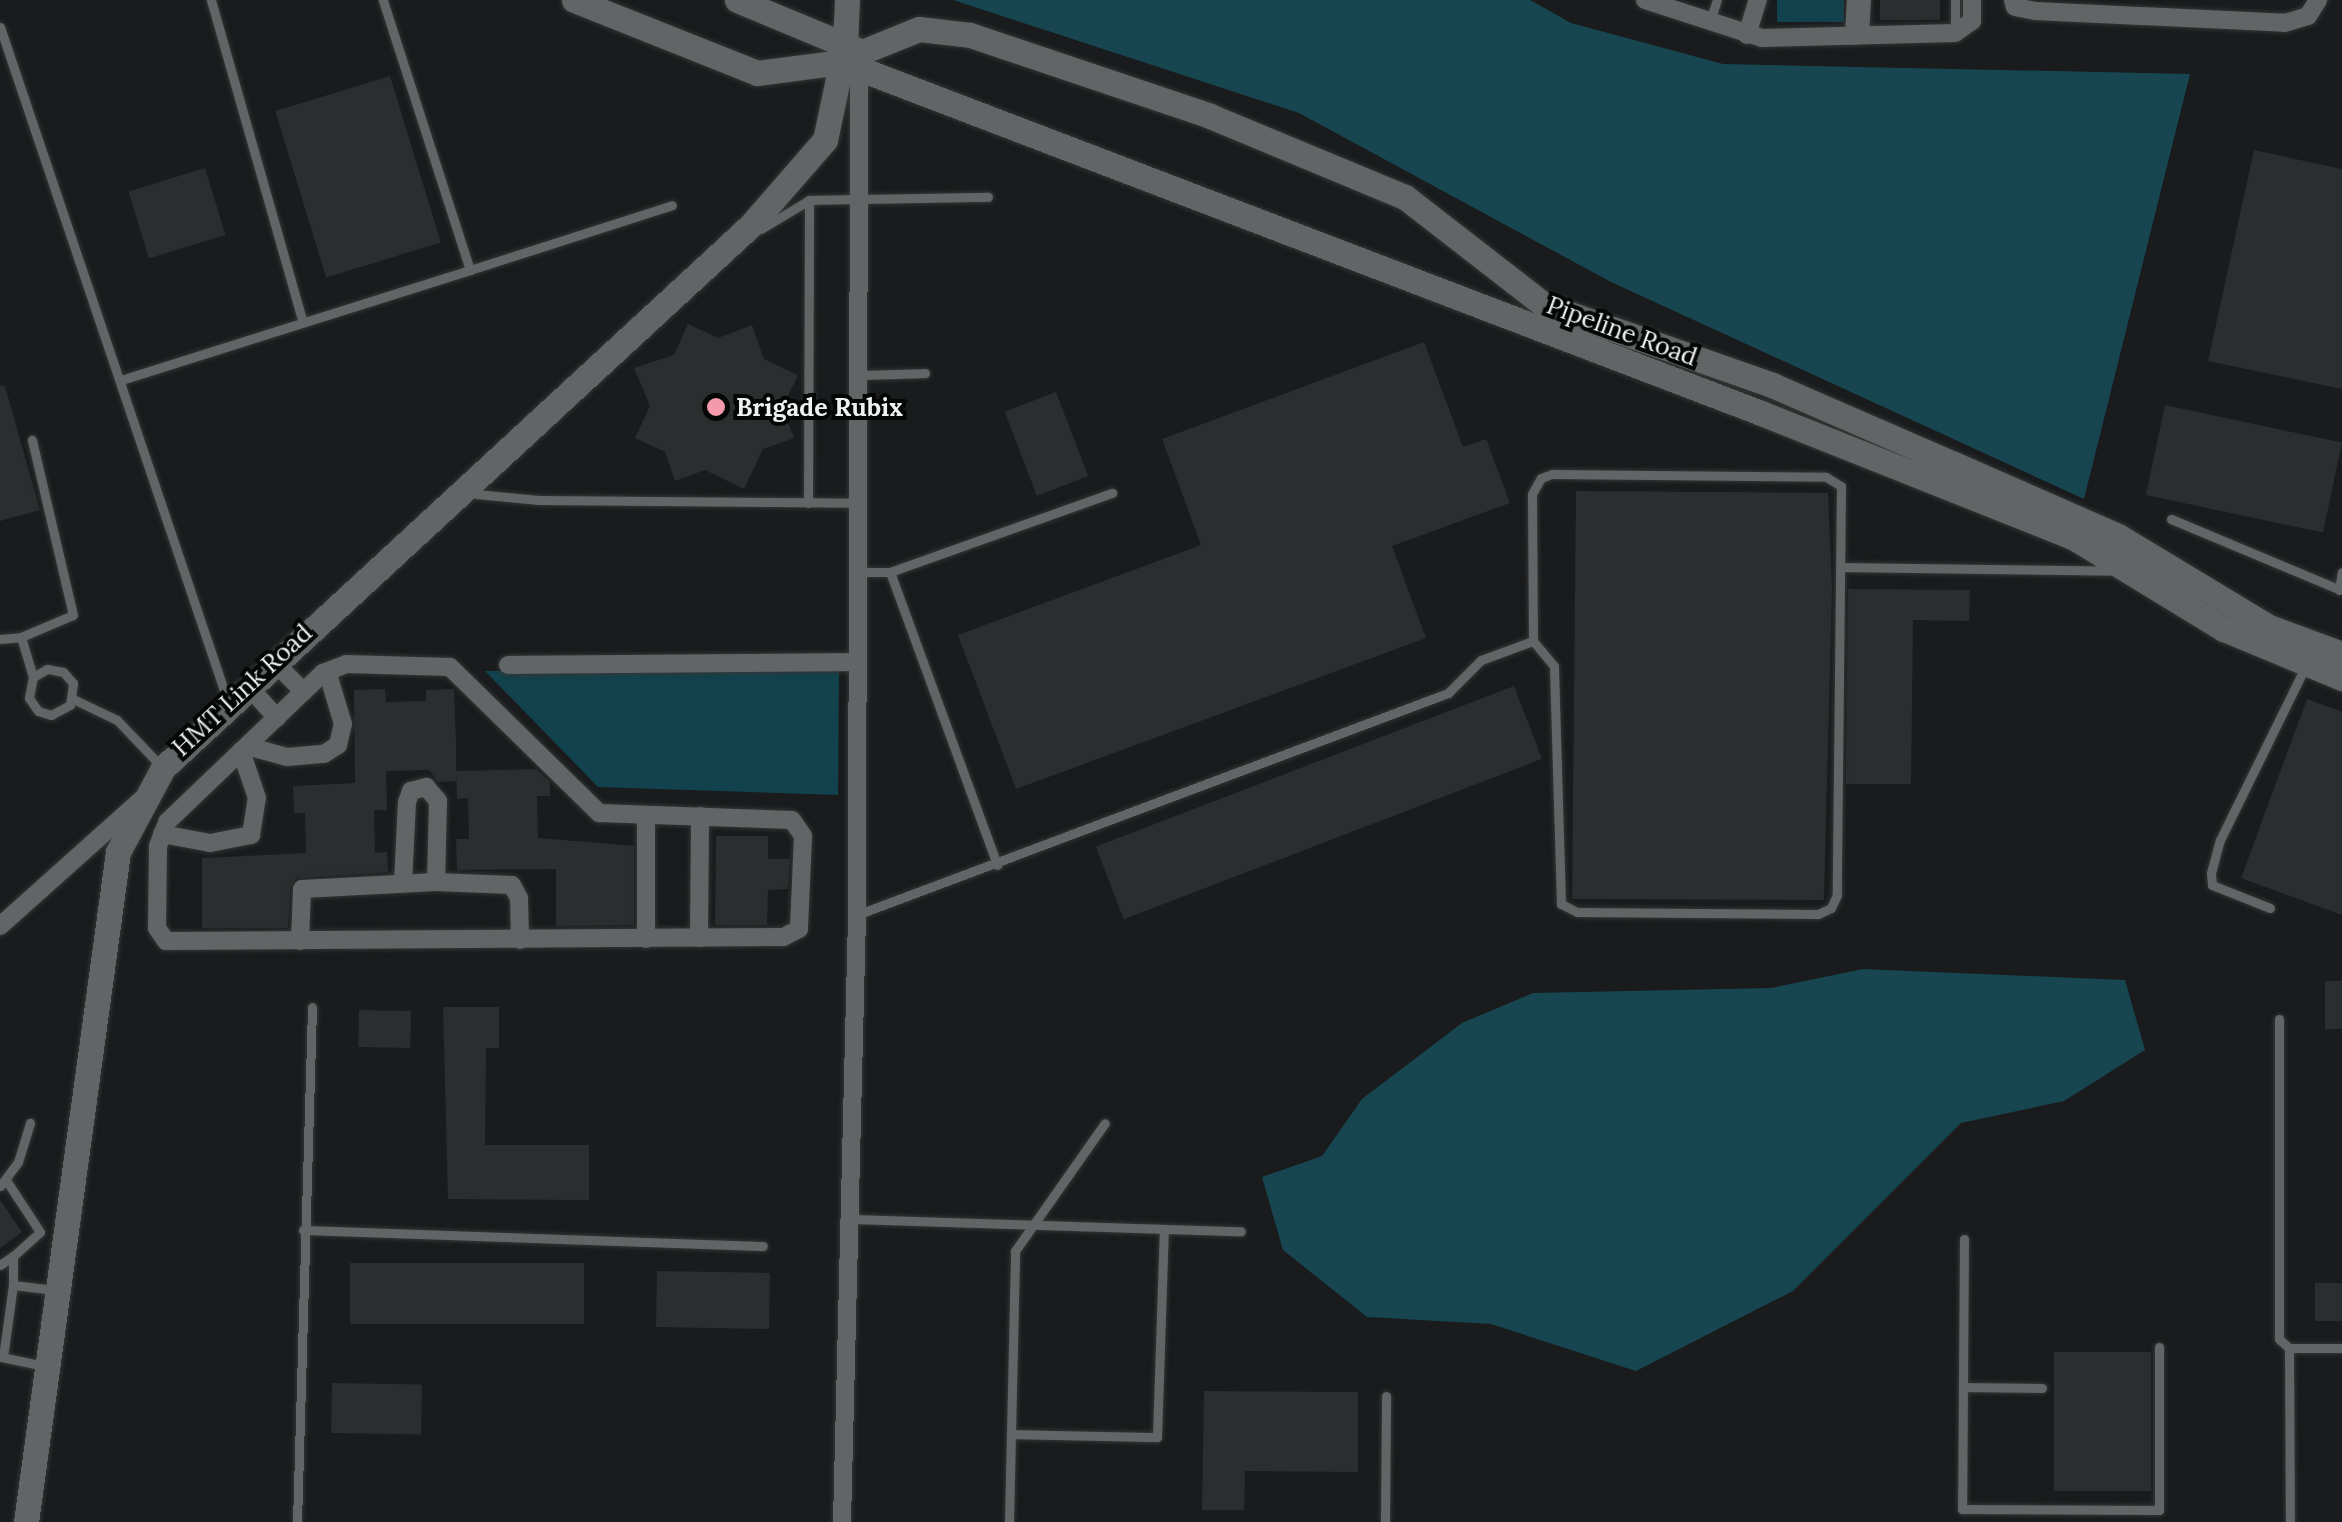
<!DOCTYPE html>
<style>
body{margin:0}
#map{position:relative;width:2342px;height:1522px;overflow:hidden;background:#191b1c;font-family:Lora,serif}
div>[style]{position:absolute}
.green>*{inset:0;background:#12424d;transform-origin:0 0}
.forest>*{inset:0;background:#174651}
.building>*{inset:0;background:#2b2e2f;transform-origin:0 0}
.roads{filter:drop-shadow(0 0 2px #343536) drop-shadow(0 0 2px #343536)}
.lane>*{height:9px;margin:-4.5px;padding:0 4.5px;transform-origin:4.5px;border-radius:4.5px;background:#626566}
.street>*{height:18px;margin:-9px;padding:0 9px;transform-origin:9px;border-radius:9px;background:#626566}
.secondary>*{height:25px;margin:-12.5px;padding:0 12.5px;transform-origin:12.5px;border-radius:12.5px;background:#626566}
.dots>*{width:28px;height:28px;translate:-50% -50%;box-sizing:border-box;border:5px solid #050606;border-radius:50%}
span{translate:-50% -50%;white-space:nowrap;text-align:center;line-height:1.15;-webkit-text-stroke:8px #050606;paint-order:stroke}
.street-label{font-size:25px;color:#eff1f2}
.poi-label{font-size:25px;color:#eff1f2;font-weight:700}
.left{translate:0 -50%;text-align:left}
</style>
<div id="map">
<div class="green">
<i style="left:1777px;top:0;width:67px;height:22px"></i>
<i style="clip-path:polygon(839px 670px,838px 795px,598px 787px,485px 671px)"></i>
</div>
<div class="forest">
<i style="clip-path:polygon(953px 0,1530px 0,1571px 23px,1723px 64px,2190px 74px,2084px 499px,1611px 282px,1299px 113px)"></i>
<i style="clip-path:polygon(1863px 969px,2125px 980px,2145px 1050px,2064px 1101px,1961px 1123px,1793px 1291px,1636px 1371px,1491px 1324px,1367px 1317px,1283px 1250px,1262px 1177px,1322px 1156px,1362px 1099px,1462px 1023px,1533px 993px,1771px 988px)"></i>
</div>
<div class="building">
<i style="left:1880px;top:0;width:60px;height:20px"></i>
<i style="left:390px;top:76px;width:174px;height:120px;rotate:73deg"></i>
<i style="clip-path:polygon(2254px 150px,2342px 169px,2342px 389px,2208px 361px)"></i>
<i style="left:205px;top:168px;width:70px;height:80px;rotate:73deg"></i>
<i style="clip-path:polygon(688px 324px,718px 338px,752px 325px,764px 359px,798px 375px,782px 408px,794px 438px,763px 449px,744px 489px,705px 470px,675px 481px,665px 452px,635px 438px,650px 406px,634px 368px,674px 355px)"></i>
<i style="clip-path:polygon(1424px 342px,1463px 447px,1486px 439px,1510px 503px,1392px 546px,1426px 638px,1016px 789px,958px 635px,1201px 545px,1162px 439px)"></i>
<i style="clip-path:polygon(0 386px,5px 386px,40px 510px,0 521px)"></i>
<i style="left:1056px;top:392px;width:90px;height:55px;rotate:69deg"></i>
<i style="left:2165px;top:405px;width:181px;height:92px;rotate:12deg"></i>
<i style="clip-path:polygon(1576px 491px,1828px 493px,1832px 588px,1824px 900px,1572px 899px)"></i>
<i style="clip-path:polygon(1848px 589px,1970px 590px,1969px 621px,1913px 620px,1911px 784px,1846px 784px)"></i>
<i style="left:1514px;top:686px;width:78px;height:448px;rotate:69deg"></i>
<i style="clip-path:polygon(385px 689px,386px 702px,426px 701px,426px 690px,454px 689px,456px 744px,456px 781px,438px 782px,429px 770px,386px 771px,387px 810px,374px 810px,375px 853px,387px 852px,388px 872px,296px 878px,290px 888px,288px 928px,202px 928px,202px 858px,306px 853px,305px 813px,294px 813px,293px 786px,355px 783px,354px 690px)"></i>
<i style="clip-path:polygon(2307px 699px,2342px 712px,2342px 915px,2241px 878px)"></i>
<i style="clip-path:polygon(536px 769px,550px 782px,550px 796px,537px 796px,538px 838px,634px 846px,634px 925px,556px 926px,556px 869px,457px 870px,456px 839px,469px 839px,468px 798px,457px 799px,456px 771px)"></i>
<i style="clip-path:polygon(716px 836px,768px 836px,768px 859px,790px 859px,788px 889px,768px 890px,767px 925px,715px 925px)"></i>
<i style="left:2325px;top:981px;width:17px;height:48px"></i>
<i style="clip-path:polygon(443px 1007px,499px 1007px,499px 1048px,486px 1048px,485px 1145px,589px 1145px,589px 1200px,448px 1199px)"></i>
<i style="left:359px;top:1010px;width:52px;height:37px;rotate:1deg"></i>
<i style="clip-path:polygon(0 1200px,22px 1232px,0 1248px)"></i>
<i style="left:350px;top:1263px;width:234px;height:61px"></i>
<i style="left:657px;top:1271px;width:113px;height:56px;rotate:1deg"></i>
<i style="left:2315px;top:1283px;width:27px;height:38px"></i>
<i style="left:2054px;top:1352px;width:97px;height:139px"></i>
<i style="left:332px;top:1383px;width:90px;height:50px;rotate:1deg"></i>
<i style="clip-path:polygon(1204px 1391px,1358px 1392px,1358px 1472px,1245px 1471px,1244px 1510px,1202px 1510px)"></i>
</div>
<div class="roads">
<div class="lane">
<i style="left:211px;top:0;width:335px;rotate:74.1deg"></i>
<i style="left:1710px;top:21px;width:22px;rotate:-72deg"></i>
<i style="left:0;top:27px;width:712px;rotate:71.34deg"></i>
<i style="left:1955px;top:31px;width:31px;rotate:-90deg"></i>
<i style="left:1864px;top:36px;width:36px;rotate:-87deg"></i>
<i style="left:761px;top:229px;width:56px;rotate:-31.1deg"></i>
<i style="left:470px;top:270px;width:212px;rotate:-17.8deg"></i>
<i style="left:858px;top:375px;width:67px;rotate:-1.7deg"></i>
<i style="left:121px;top:380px;width:366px;rotate:-17.5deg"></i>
<i style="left:470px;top:270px;width:284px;rotate:-107.9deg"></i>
<i style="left:1552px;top:474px;width:274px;rotate:0.6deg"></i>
<i style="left:1826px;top:477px;width:17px;rotate:31deg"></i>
<i style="left:1841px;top:486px;width:409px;rotate:90.6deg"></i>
<i style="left:1837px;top:895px;width:14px;rotate:115deg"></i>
<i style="left:1831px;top:908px;width:14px;rotate:155deg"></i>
<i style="left:1818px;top:914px;width:241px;rotate:-179.5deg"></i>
<i style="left:1577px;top:912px;width:18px;rotate:-153deg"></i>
<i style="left:1561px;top:904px;width:238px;rotate:-91.7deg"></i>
<i style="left:1554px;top:666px;width:33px;rotate:-130deg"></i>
<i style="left:1533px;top:641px;width:147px;rotate:-90.4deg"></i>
<i style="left:1532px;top:494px;width:18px;rotate:-61deg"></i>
<i style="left:1541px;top:478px;width:12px;rotate:-20deg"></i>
<i style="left:478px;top:488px;width:6px;rotate:108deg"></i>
<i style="left:476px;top:494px;width:63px;rotate:5.4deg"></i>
<i style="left:539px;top:500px;width:318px;rotate:0.5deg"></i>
<i style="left:808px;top:503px;width:303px;rotate:-89.8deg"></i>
<i style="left:809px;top:200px;width:179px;rotate:-1deg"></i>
<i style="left:2171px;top:519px;width:181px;rotate:22.7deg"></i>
<i style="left:1843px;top:567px;width:271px;rotate:0.8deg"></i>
<i style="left:858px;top:572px;width:32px"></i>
<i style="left:890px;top:572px;width:236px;rotate:-19.6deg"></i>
<i style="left:890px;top:572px;width:312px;rotate:69.9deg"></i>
<i style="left:2339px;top:590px;width:18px;rotate:-81deg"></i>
<i style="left:21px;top:637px;width:56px;rotate:-22.9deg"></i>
<i style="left:73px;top:615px;width:180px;rotate:-103.2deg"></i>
<i style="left:0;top:639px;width:21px;rotate:-5deg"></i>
<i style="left:21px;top:637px;width:42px;rotate:73.3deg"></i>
<i style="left:33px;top:677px;width:21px;rotate:101deg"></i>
<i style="left:29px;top:698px;width:16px;rotate:55deg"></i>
<i style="left:38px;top:711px;width:14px;rotate:17deg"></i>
<i style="left:51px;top:715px;width:21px;rotate:-28deg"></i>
<i style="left:70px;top:705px;width:22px;rotate:-82deg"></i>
<i style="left:73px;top:683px;width:15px;rotate:-132deg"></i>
<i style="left:63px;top:672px;width:16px;rotate:-169deg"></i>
<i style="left:47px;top:669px;width:16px;rotate:150deg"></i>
<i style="left:73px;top:699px;width:49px;rotate:25.5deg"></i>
<i style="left:117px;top:720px;width:64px;rotate:46.3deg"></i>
<i style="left:2270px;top:908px;width:62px;rotate:-158.4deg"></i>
<i style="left:2212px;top:885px;width:12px;rotate:-95deg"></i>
<i style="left:2211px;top:873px;width:34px;rotate:-75deg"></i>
<i style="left:2220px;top:840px;width:195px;rotate:-63.8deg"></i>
<i style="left:859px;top:914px;width:629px;rotate:-20.57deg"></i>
<i style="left:1448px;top:693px;width:47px;rotate:-45deg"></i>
<i style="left:1481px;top:660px;width:55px;rotate:-20.1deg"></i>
<i style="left:2279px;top:1019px;width:320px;rotate:90deg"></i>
<i style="left:2279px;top:1339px;width:13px;rotate:42deg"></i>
<i style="left:2289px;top:1348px;width:174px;rotate:89.7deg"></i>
<i style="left:6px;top:1180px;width:62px;rotate:56.8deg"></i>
<i style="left:40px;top:1232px;width:36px;rotate:138deg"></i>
<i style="left:0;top:1186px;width:30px;rotate:-53deg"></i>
<i style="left:18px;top:1162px;width:41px;rotate:-72.9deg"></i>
<i style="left:849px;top:1219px;width:392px;rotate:1.8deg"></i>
<i style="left:303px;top:1230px;width:460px;rotate:2deg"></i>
<i style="left:1964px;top:1239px;width:270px;rotate:90.4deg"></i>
<i style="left:1962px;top:1509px;width:197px;rotate:0.3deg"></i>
<i style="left:2159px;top:1510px;width:163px;rotate:-90deg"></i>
<i style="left:0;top:1265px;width:16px;rotate:-35deg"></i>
<i style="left:13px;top:1256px;width:29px;rotate:90deg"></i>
<i style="left:2289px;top:1348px;width:53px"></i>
<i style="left:1px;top:1357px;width:45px;rotate:11.6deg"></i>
<i style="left:3px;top:1357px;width:73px;rotate:-82.1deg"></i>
<i style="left:13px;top:1285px;width:42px;rotate:6.8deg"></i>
<i style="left:1963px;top:1387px;width:79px;rotate:0.7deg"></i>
<i style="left:1012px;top:1434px;width:145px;rotate:1.2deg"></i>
<i style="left:1157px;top:1437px;width:207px;rotate:-88.1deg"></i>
<i style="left:297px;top:1522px;width:515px;rotate:-88.33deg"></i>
<i style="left:1009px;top:1522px;width:271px;rotate:-88.7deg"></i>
<i style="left:1015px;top:1251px;width:156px;rotate:-54.9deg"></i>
<i style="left:1385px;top:1522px;width:126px;rotate:-89.5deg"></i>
</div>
<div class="street">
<i style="left:1645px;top:0;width:123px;rotate:18deg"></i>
<i style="left:1762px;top:38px;width:193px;rotate:-1.5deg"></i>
<i style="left:1955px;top:33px;width:21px;rotate:-35deg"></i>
<i style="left:1972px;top:21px;width:21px;rotate:-90deg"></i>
<i style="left:2013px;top:0;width:7px;rotate:74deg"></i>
<i style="left:2015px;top:7px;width:20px;rotate:11deg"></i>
<i style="left:2035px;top:11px;width:250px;rotate:2.7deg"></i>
<i style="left:2285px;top:23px;width:24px;rotate:-17deg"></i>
<i style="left:2308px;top:16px;width:19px;rotate:-58deg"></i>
<i style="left:1747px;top:35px;width:37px;rotate:-73deg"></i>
<i style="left:1854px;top:36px;width:36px;rotate:-87deg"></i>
<i style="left:274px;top:662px;width:42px;rotate:45deg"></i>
<i style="left:346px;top:664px;width:104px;rotate:1.7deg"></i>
<i style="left:450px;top:667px;width:209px;rotate:44.4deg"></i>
<i style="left:599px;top:813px;width:193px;rotate:2.1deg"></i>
<i style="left:792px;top:820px;width:19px;rotate:55deg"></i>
<i style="left:803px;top:836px;width:93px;rotate:92.5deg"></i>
<i style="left:799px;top:929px;width:18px;rotate:153deg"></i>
<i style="left:783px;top:937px;width:617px;rotate:179.63deg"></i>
<i style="left:166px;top:941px;width:16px;rotate:-125deg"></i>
<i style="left:157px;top:928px;width:82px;rotate:-89.3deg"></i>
<i style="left:158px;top:846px;width:26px;rotate:-69deg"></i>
<i style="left:167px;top:822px;width:216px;rotate:-43.7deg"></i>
<i style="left:323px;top:673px;width:25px;rotate:-21deg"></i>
<i style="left:508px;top:665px;width:349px;rotate:-0.5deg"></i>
<i style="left:248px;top:686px;width:43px;rotate:47.8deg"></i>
<i style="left:247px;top:746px;width:41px;rotate:15.4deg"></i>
<i style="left:287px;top:757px;width:37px;rotate:-5deg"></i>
<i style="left:324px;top:754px;width:17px;rotate:-33deg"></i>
<i style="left:338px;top:745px;width:22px;rotate:-77deg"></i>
<i style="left:343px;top:724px;width:55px;rotate:-106.8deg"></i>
<i style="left:646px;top:815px;width:124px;rotate:90deg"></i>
<i style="left:162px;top:834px;width:49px;rotate:10.6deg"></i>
<i style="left:210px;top:843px;width:42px;rotate:-11deg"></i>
<i style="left:251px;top:835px;width:37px;rotate:-81deg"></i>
<i style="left:257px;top:798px;width:50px;rotate:-108.8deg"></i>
<i style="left:403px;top:883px;width:81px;rotate:-87.2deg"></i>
<i style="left:407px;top:802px;width:12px;rotate:-70deg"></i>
<i style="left:411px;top:791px;width:16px;rotate:-15deg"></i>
<i style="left:426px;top:787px;width:18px;rotate:49deg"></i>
<i style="left:438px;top:801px;width:81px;rotate:91.4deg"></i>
<i style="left:0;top:926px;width:191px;rotate:-41.8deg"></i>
<i style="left:699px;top:938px;width:122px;rotate:-89.5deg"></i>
<i style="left:300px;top:941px;width:52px;rotate:-87.8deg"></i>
<i style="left:302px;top:889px;width:134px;rotate:-3deg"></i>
<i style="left:436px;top:882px;width:76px;rotate:2.3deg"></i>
<i style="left:512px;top:885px;width:15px;rotate:62deg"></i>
<i style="left:519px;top:898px;width:42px;rotate:88.6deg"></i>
<i style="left:842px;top:1522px;width:607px;rotate:-88.58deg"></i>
<i style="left:857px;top:915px;width:846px;rotate:-89.86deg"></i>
</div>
<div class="secondary">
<i style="left:574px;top:0;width:197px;rotate:21.7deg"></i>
<i style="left:757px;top:73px;width:86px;rotate:-7.4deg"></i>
<i style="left:842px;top:62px;width:984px;rotate:20.9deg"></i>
<i style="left:1761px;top:413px;width:336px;rotate:21.7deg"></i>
<i style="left:2073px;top:537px;width:177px;rotate:31.4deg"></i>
<i style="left:2224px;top:629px;width:128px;rotate:22.6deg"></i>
<i style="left:737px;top:0;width:135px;rotate:22.6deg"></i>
<i style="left:862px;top:52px;width:61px;rotate:-22deg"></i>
<i style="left:919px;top:29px;width:51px;rotate:6.7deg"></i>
<i style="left:970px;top:35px;width:253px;rotate:18.6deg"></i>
<i style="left:1210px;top:116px;width:211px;rotate:22.6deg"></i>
<i style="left:1405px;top:197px;width:176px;rotate:37.8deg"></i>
<i style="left:1544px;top:305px;width:242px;rotate:19.3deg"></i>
<i style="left:1772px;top:385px;width:198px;rotate:23.5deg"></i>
<i style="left:1954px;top:464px;width:179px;rotate:23.7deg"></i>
<i style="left:2118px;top:536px;width:176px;rotate:31.1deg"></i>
<i style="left:2269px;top:627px;width:78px;rotate:20.3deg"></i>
<i style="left:26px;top:1522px;width:676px;rotate:-82.18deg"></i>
<i style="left:118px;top:852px;width:95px;rotate:-61.8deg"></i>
<i style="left:163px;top:768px;width:800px;rotate:-42.72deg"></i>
<i style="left:751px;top:225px;width:113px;rotate:-49deg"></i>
<i style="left:825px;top:140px;width:96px;rotate:-78deg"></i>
<i style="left:845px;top:46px;width:46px;rotate:-87.5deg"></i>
</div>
</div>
<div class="dots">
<i style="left:716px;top:407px;background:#f39aac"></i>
</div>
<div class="street-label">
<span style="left:1622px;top:331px;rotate:20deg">Pipeline Road</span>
<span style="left:242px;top:690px;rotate:-43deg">HMT Link Road</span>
</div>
<div class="poi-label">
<span class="left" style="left:736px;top:407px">Brigade Rubix</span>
</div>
</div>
